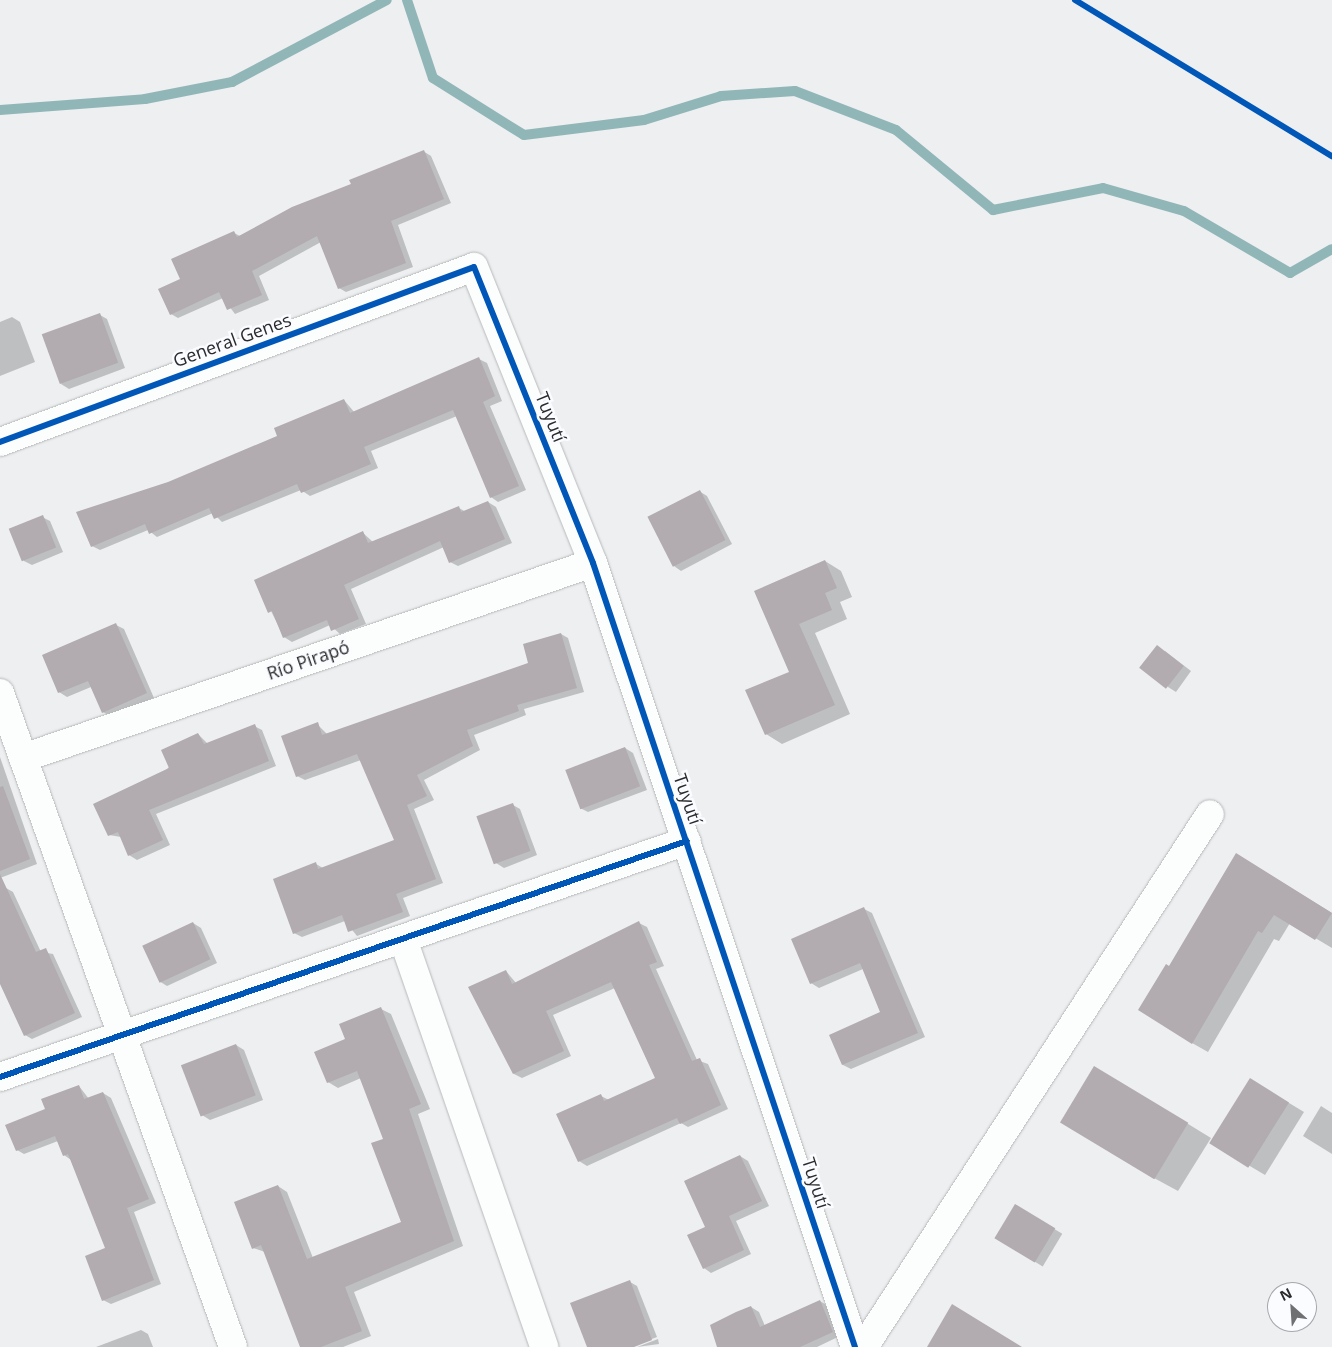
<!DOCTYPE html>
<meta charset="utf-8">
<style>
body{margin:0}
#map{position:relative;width:1332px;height:1347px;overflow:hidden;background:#edeff1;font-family:"Open Sans",sans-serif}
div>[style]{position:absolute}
.shadow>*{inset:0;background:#0003;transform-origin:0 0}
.stream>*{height:10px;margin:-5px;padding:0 5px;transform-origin:5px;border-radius:5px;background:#91b6b7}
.building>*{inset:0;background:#b2abb0;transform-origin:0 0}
.roads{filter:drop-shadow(0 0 1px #b7b9ba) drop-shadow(0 0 1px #b7b9ba)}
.minor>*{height:28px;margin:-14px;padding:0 14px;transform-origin:14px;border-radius:14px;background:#fcfdfd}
.cycleway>*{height:6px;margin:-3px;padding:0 3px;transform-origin:3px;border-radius:3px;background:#0057b8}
span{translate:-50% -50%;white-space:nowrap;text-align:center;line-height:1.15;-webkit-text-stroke:5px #fafcff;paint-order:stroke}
.street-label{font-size:18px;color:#2a2b2c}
.north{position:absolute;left:1267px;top:1282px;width:50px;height:50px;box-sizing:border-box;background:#fafcff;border:1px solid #a7a8ab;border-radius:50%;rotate:334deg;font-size:14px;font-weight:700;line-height:20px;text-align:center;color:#2a2b2c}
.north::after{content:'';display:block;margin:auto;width:18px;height:22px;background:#6e7071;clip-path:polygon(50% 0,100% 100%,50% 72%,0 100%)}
</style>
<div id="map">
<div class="shadow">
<i style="clip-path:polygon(423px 151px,431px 156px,451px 203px,398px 225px,413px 267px,346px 292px,339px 288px,321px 242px,259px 276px,269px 300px,235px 314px,223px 298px,178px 318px,171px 314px,181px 280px,234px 233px,240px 236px)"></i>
<i style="clip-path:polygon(100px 315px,107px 319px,125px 368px,69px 389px,61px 384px)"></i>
<i style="clip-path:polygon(12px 317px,20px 322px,35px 362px,0 376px,0 322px)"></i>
<i style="clip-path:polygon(479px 359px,487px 363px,502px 401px,490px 406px,526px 490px,498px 502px,491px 497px,457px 416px,371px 451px,378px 468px,310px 496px,301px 490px,222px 522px,213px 513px,157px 537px,148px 530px,100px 550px,92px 546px,168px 483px,279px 437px,344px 400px,355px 413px)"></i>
<i style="clip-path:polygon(699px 491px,707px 496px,732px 544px,681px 571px,674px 566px)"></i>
<i style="clip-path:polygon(488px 502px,496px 507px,512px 543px,458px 566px,450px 562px,444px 547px,351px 589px,366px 624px,340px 634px,330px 625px,292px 642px,284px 637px,256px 581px,363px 533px,373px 542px,459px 508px,466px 512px)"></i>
<i style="clip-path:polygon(42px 517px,50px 521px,63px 552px,32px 565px,24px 561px,11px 530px)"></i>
<i style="clip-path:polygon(825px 561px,841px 571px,852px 597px,840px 602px,847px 619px,815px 633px,850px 714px,782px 744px,766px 734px,790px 672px,755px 592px)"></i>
<i style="clip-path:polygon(116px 625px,124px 629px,154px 698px,110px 716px,103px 712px,91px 687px,67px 697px,59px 692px)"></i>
<i style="clip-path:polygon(561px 634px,568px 638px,584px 692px,524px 709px,526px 715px,474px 735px,480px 750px,424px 780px,434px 800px,414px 809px,443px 883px,403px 898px,410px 916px,357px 936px,345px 921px,302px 937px,294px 933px,316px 864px,323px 868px,396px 841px,361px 760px,305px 780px,297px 776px,317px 724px,327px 734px,530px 663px)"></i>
<i style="clip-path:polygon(1165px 651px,1191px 671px,1176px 692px,1168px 687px)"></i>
<i style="clip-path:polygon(254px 726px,262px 730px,276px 766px,156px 814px,170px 845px,137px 860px,129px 855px,121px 837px,109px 835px,198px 734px,208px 744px)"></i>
<i style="clip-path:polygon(625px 748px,633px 753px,647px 790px,588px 812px,580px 808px)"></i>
<i style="clip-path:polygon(0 757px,37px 864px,0 878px)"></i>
<i style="clip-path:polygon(513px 805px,520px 809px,537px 855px,504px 868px,496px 863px)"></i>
<i style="clip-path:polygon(1252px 864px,1332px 913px,1332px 948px,1290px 923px,1279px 941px,1274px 939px,1208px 1052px,1192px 1043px)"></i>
<i style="clip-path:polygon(6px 888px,13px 892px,41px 952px,53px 954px,82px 1017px,32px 1039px,25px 1035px,0 981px,0 890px)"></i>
<i style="clip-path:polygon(864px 909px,872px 913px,925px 1037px,851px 1069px,843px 1065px,831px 1035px,881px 1013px,863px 969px,819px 988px,811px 983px)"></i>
<i style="clip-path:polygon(193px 923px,201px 928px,217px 963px,167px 986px,159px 981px)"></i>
<i style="clip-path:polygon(639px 923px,647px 927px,664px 966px,656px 969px,697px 1060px,708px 1064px,728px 1109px,688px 1127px,681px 1123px,587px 1166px,579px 1161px,601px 1096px,609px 1100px,657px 1079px,615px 988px,553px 1015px,571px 1056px,522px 1078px,514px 1074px,506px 971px,516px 983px)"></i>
<i style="clip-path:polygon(381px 1009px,391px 1014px,430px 1109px,418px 1114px,463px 1246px,354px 1292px,371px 1336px,343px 1347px,301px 1347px,265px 1252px,253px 1248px,278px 1186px,287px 1192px,313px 1258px,402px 1223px,385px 1139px,361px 1078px,338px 1088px,328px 1082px,346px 1040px)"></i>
<i style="clip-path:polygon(236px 1045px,244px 1050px,263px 1100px,210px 1120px,202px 1115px)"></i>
<i style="clip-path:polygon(1118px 1081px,1211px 1138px,1178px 1191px,1154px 1178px)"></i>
<i style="clip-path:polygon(79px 1086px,89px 1099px,103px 1093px,111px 1098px,156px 1203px,134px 1212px,161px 1284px,111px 1304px,103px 1300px,107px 1249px,71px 1160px,64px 1155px,58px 1141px,24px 1154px,17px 1150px,46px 1110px)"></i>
<i style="clip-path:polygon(1266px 1089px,1304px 1112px,1265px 1175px,1211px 1143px)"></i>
<i style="clip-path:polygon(1321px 1106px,1332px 1113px,1332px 1154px,1303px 1136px)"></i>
<i style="clip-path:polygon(740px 1156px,748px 1161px,769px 1206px,736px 1221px,751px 1254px,711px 1273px,704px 1268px,706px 1228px)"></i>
<i style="left:1016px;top:1206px;width:54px;height:38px;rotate:31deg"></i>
<i style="clip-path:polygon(630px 1282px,637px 1286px,657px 1337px,631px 1347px,588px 1347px)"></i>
<i style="clip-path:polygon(820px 1301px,828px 1306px,840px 1336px,817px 1347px,721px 1347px,751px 1307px,759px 1312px,765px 1326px)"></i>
<i style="clip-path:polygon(141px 1330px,148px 1334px,153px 1347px,96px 1347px)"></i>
<i style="clip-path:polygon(658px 1339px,659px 1344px,637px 1347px)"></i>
</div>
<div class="stream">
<i style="left:407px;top:0;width:82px;rotate:71.6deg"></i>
<i style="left:433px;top:78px;width:107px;rotate:32.1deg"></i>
<i style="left:524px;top:135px;width:121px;rotate:-7.1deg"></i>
<i style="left:644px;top:120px;width:81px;rotate:-17.3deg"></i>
<i style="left:721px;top:96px;width:74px;rotate:-3.9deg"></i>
<i style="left:795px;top:91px;width:108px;rotate:21.1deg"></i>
<i style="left:896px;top:130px;width:126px;rotate:39.5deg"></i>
<i style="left:993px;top:210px;width:112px;rotate:-11.3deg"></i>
<i style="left:1103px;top:188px;width:84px;rotate:15.9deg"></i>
<i style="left:1184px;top:211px;width:123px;rotate:30.3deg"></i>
<i style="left:1290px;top:273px;width:48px;rotate:-29.7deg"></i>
<i style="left:0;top:110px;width:145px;rotate:-4.3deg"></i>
<i style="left:145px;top:99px;width:89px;rotate:-11.1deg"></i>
<i style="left:232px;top:82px;width:175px;rotate:-27.9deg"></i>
</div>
<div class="building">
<i style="clip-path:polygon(424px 150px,444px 199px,391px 221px,406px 263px,338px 289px,317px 236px,252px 271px,262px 295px,227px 310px,219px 292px,170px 315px,158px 289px,180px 279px,171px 259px,234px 231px,237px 237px,292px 207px,351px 184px,349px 180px)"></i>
<i style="left:100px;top:313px;width:53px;height:62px;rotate:70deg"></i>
<i style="clip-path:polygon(479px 357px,495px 396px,483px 402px,519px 486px,490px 498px,453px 410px,364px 447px,371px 464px,301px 493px,297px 484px,214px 519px,209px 508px,149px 534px,145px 524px,91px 547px,76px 512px,168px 482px,277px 436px,274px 428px,344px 399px,350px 413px)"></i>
<i style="left:700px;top:490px;width:56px;height:59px;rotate:63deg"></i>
<i style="clip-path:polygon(488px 501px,505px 539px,449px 563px,440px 541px,344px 585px,359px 619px,331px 631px,327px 620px,283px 638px,272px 611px,268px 613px,254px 580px,363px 531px,368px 543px,459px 506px,461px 512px)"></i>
<i style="left:43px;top:515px;width:35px;height:37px;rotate:68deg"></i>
<i style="clip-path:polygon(825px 560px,837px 588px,825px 593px,832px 610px,799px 624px,835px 705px,765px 735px,745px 690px,789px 672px,754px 591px)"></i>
<i style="clip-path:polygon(116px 623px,147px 693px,102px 713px,88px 681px,58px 693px,42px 655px)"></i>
<i style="clip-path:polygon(561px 633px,577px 688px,517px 705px,519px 711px,467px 730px,473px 746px,417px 775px,427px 796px,407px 805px,436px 879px,396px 894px,403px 912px,348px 932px,342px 915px,293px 934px,273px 879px,316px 862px,318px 869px,394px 840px,357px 754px,296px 777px,281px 736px,318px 722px,322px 735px,528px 663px,523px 644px)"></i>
<i style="left:1157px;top:645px;width:34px;height:29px;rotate:38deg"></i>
<i style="clip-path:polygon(255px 724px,269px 761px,149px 810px,163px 840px,128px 856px,118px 832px,108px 836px,93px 804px,169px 768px,161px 750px,198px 733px,204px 744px)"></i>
<i style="left:625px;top:747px;width:42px;height:64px;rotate:69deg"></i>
<i style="clip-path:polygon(3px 786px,30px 859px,0 871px,0 787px)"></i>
<i style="left:513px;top:803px;width:51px;height:39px;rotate:70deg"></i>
<i style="clip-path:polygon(1236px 853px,1332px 913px,1315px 940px,1274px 915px,1262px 933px,1258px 931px,1192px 1044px,1138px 1010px,1166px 964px,1169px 966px)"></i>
<i style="clip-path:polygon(0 874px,36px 952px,46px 948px,75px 1013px,24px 1036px,0 984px)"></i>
<i style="clip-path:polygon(864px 907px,918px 1033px,842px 1065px,829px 1035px,880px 1012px,860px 963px,810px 984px,791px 939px)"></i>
<i style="clip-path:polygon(639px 921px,657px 962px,649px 965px,692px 1061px,700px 1058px,721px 1105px,680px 1124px,677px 1118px,578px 1162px,556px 1114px,601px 1094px,604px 1101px,655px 1078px,611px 982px,546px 1011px,564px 1051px,513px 1074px,468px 987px,506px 970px,512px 984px)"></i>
<i style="left:193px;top:922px;width:41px;height:56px;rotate:65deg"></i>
<i style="clip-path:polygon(381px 1007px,421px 1104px,409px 1109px,454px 1241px,345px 1287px,362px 1331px,321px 1347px,300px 1347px,261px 1245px,252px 1249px,234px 1202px,278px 1185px,307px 1259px,401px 1222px,371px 1143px,383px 1139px,357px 1071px,327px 1083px,314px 1052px,345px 1039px,339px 1024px)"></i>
<i style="left:236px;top:1044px;width:55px;height:59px;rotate:69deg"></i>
<i style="left:1094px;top:1066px;width:110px;height:66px;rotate:31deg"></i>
<i style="left:1250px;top:1078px;width:46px;height:77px;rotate:32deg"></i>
<i style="clip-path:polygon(79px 1085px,84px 1099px,103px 1092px,149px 1199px,127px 1208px,154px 1280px,102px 1301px,85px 1256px,105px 1248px,68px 1154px,63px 1156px,55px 1136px,16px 1151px,5px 1125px,45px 1109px,41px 1099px)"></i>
<i style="clip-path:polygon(740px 1155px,762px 1201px,729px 1216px,744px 1250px,703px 1269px,687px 1235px,705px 1227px,684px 1181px)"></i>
<i style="left:1015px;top:1204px;width:47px;height:40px;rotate:31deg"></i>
<i style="clip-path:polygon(630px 1280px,652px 1340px,634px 1347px,587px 1347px,570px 1303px)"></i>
<i style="clip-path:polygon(820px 1300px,833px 1332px,800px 1347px,717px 1347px,710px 1325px,736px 1312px,751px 1306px,760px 1327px)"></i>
<i style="clip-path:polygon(952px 1304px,1022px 1347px,927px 1347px)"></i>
</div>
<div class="roads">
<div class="minor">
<i style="left:0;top:442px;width:505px;rotate:-20.26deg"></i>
<i style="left:474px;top:267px;width:319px;rotate:68.1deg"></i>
<i style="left:593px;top:563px;width:827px;rotate:71.52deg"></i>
<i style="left:0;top:693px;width:694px;rotate:70.39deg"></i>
<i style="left:23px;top:758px;width:602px;rotate:-18.89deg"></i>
<i style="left:403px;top:939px;width:432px;rotate:70.9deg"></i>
<i style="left:0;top:1077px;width:726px;rotate:-18.96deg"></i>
<i style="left:864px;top:1347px;width:635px;rotate:-57.01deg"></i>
</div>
</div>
<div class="cycleway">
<i style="left:1075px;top:0;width:301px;rotate:31.3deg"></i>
<i style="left:0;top:442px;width:505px;rotate:-20.26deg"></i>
<i style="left:474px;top:267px;width:319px;rotate:68.1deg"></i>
<i style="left:593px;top:563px;width:827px;rotate:71.52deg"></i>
<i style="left:0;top:1077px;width:726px;rotate:-18.96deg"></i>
</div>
<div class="street-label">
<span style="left:232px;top:340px;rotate:-20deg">General Genes</span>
<span style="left:551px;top:417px;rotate:68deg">Tuyutí</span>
<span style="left:308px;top:660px;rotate:-19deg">Río Pirapó</span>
<span style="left:688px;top:799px;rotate:71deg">Tuyutí</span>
<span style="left:816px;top:1183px;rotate:72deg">Tuyutí</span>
</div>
<div class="north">N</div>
</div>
